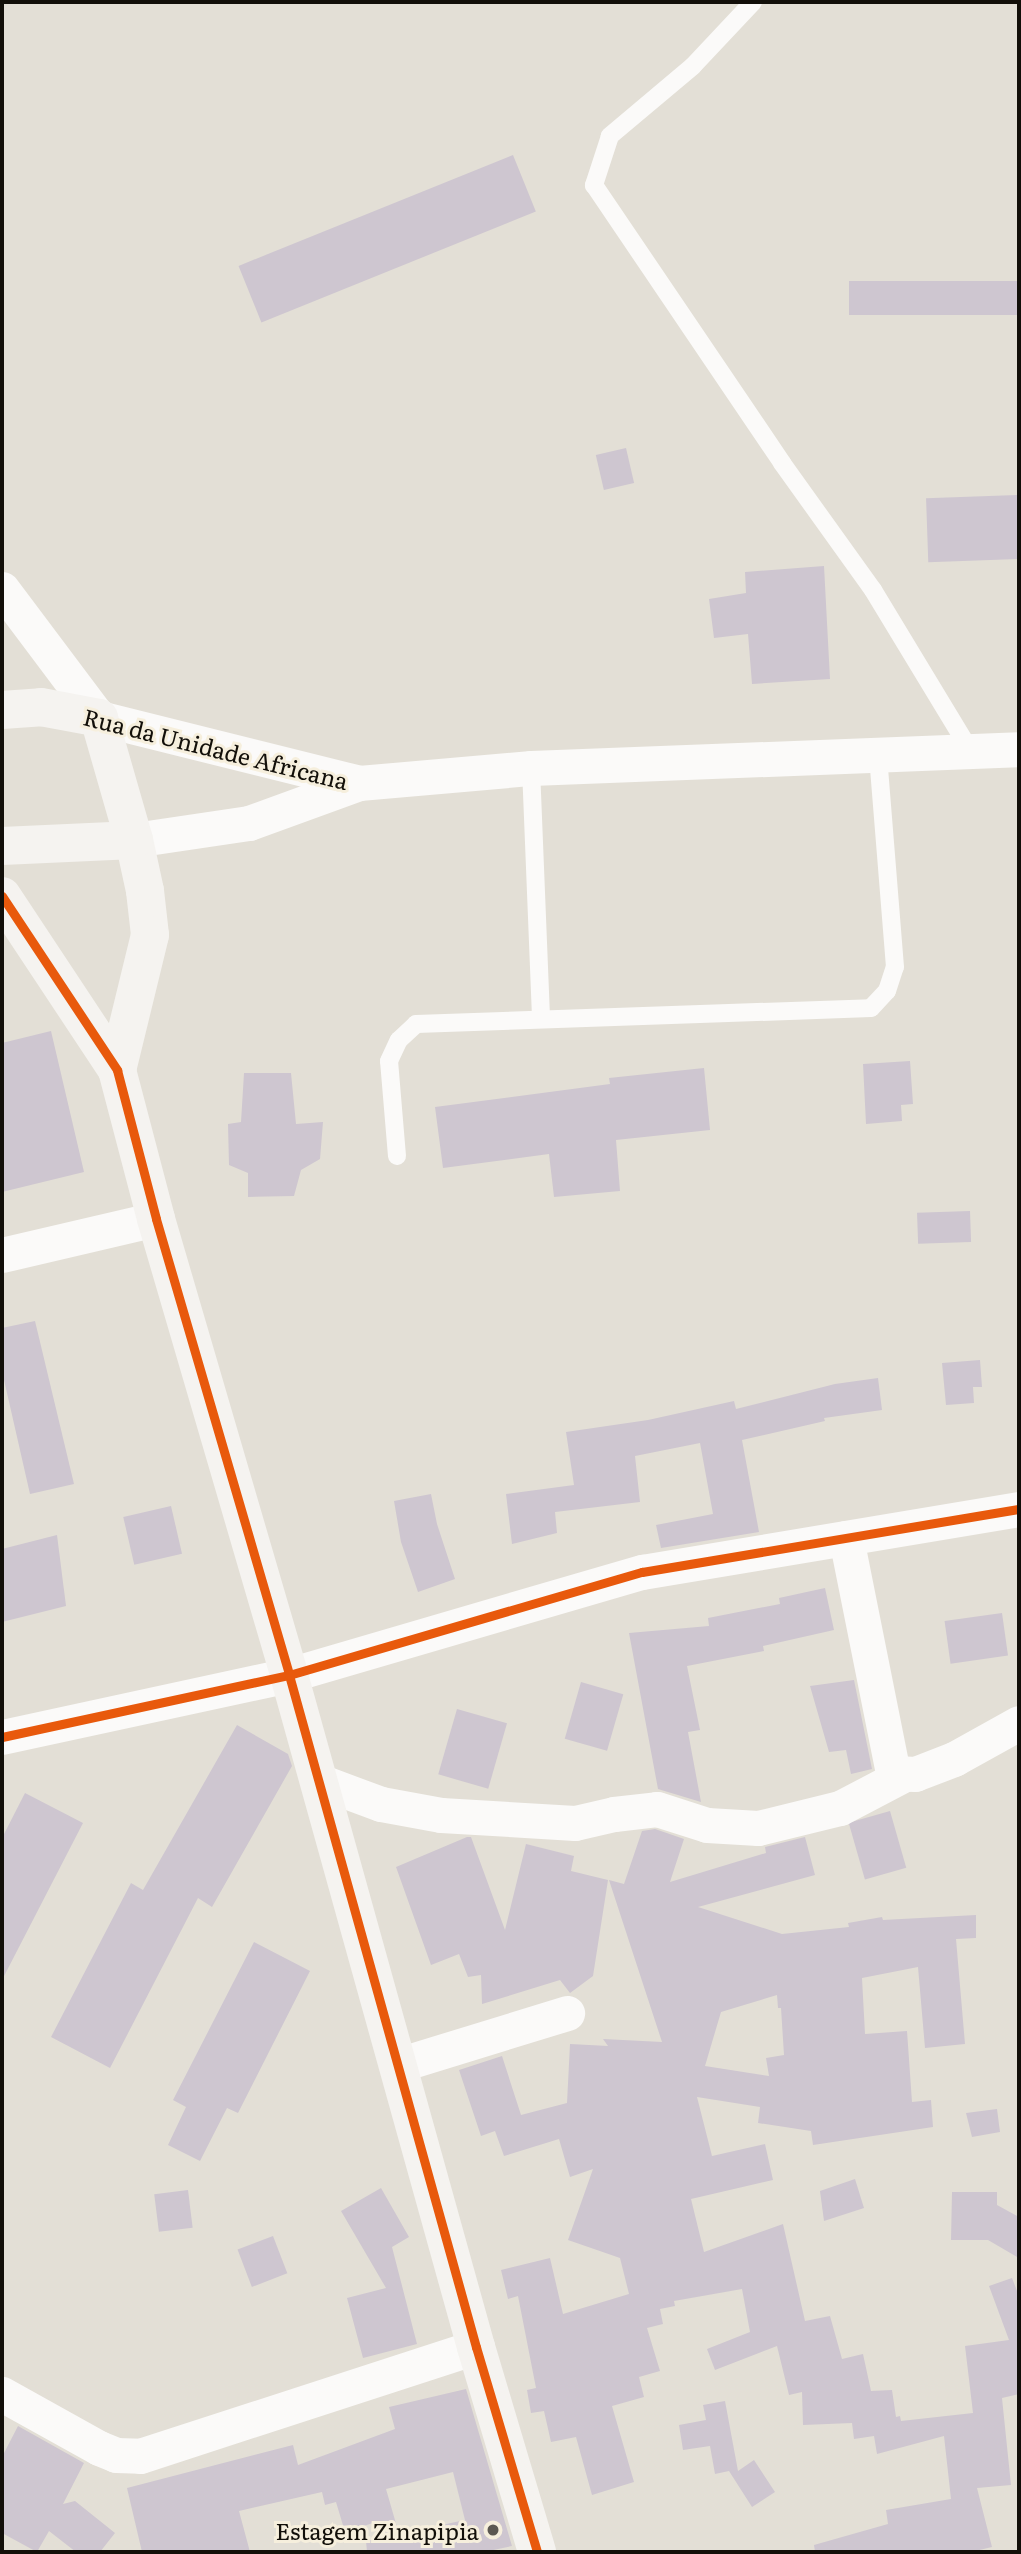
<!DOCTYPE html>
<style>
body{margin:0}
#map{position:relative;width:1021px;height:2554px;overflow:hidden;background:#e3dfd6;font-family:Literata,serif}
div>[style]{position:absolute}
.building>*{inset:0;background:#cec6d0;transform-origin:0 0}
.lane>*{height:18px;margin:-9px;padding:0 9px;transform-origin:9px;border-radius:9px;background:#fbfaf9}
.street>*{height:35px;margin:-17.5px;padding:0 17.5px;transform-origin:17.5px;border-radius:17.5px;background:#fbfaf9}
.secondary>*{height:38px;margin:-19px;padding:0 19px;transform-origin:19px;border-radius:19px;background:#f5f3f0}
.cycleway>*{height:9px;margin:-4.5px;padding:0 4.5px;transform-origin:4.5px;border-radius:4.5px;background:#e8590c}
.dots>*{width:19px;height:19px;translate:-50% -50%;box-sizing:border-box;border:4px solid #f6efdd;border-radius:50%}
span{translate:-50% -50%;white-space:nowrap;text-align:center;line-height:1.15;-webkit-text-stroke:6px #f6efdd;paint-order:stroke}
.street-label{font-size:23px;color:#120f09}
.poi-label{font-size:23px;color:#120f09}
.right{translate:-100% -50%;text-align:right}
.frame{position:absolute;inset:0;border:4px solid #120f09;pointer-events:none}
</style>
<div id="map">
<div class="building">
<i style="left:513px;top:155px;width:61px;height:296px;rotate:68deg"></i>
<i style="left:1019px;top:281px;width:34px;height:170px;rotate:90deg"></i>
<i style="left:626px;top:448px;width:36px;height:31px;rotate:77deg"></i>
<i style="left:1017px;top:495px;width:64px;height:91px;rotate:88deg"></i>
<i style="clip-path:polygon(824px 566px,830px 679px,752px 684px,748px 634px,714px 638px,709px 599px,746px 593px,745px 572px)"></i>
<i style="clip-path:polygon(51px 1031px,84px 1172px,2px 1192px,2px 1043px)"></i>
<i style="clip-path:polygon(910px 1061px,913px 1104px,901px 1105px,902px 1121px,866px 1124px,863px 1064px)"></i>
<i style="clip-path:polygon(704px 1068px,710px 1130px,616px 1140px,620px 1191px,554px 1197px,549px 1154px,443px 1168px,435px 1107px,610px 1084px,609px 1078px)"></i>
<i style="clip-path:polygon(244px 1073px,291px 1073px,296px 1124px,323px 1122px,320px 1159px,301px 1170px,294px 1196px,248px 1197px,248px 1173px,229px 1165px,228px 1124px,241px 1122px)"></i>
<i style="left:970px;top:1211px;width:31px;height:53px;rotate:88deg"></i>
<i style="clip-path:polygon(35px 1321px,74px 1484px,30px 1494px,2px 1371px,2px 1328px)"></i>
<i style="clip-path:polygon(980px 1360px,982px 1387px,973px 1387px,974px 1403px,946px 1405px,942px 1363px)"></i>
<i style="clip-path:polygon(878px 1378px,882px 1410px,824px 1418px,825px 1421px,742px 1440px,759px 1532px,661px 1548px,656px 1525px,713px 1514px,700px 1443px,635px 1456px,640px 1502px,555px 1512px,557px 1533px,512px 1544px,506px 1494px,574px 1485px,566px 1432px,648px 1420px,734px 1401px,736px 1409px,835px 1384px)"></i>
<i style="clip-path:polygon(431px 1494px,437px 1524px,455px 1579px,418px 1592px,401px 1542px,394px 1501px)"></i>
<i style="left:171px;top:1506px;width:49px;height:49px;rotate:77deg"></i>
<i style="clip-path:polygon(57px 1535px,66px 1606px,2px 1622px,2px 1549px)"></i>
<i style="clip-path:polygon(825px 1588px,834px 1630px,763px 1646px,764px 1651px,687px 1666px,700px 1730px,688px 1732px,701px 1802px,658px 1789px,629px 1633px,709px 1626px,708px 1618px,780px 1604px,779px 1598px)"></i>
<i style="left:1002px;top:1613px;width:43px;height:58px;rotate:82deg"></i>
<i style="clip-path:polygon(854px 1680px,872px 1769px,851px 1774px,846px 1750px,829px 1752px,810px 1686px)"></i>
<i style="left:581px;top:1682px;width:44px;height:59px;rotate:16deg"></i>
<i style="left:457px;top:1709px;width:52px;height:68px;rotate:16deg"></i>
<i style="clip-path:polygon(237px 1725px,288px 1754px,292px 1766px,212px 1907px,198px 1898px,110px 2068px,51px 2037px,131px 1883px,143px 1890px)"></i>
<i style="clip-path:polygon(25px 1793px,83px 1823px,2px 1980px,2px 1838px)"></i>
<i style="left:890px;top:1811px;width:59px;height:43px;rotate:74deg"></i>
<i style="clip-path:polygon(evenodd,655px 1829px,684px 1839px,670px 1882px,766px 1853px,765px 1847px,805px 1837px,815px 1875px,698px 1907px,782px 1934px,849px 1927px,848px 1923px,882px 1917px,883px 1920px,976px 1915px,976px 1938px,956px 1939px,965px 2044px,925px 2048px,918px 1967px,862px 1978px,865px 2034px,907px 2031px,912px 2102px,931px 2100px,933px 2127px,813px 2145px,811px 2131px,758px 2123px,760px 2107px,697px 2097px,712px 2156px,765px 2144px,773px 2180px,691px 2199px,704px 2252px,783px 2224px,805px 2321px,830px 2316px,842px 2359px,863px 2354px,871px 2391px,892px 2390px,896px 2417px,900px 2416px,901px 2421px,973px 2413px,965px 2346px,1009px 2340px,989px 2286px,1012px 2278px,1019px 2296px,1019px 2394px,1002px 2398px,1011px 2485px,977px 2488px,992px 2547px,971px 2552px,815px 2552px,814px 2545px,888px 2524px,886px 2510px,951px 2499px,944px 2436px,877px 2454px,874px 2436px,854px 2439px,852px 2423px,803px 2425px,802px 2392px,789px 2395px,777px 2346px,715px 2370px,707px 2349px,750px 2332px,742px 2289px,674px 2301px,675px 2306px,660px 2309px,663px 2324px,647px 2328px,660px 2371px,639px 2377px,644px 2397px,612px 2406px,634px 2482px,592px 2495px,576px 2437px,551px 2442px,544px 2411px,531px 2413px,527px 2390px,536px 2388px,518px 2296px,508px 2299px,501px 2270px,550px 2258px,563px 2314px,629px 2294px,620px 2258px,568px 2240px,593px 2169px,570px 2177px,559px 2139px,504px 2156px,495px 2131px,481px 2136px,459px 2070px,502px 2056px,521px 2115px,567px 2103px,570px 2044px,608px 2046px,603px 2039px,662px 2042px,609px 1880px,624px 1884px,642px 1831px,655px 1829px,777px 1995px,778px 2008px,781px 2008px,784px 2055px,766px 2058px,769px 2076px,705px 2066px,721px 2012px,777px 1995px)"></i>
<i style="clip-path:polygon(467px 1837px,471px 1837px,505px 1930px,526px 1844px,574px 1856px,571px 1871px,608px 1880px,593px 1976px,570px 1993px,560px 1980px,482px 2004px,481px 1975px,468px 1977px,459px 1954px,431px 1965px,396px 1867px)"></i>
<i style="clip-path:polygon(254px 1942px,310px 1971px,238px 2113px,227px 2108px,200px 2161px,168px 2145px,186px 2107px,173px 2100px)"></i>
<i style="clip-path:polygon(997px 2109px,1000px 2132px,972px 2137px,966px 2113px)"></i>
<i style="clip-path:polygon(855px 2179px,864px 2208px,824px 2221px,820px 2191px)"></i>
<i style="clip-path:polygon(381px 2188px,409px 2237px,392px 2247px,417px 2344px,363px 2358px,347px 2298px,386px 2288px,341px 2211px)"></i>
<i style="left:188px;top:2190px;width:38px;height:34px;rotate:83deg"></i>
<i style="clip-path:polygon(952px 2192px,997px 2192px,997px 2205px,1019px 2217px,1019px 2258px,988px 2240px,951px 2240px)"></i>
<i style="left:273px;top:2236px;width:40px;height:38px;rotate:69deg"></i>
<i style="clip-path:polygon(evenodd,466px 2389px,512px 2546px,484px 2552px,367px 2552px,366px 2541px,377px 2539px,373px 2523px,345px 2532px,336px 2502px,325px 2505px,322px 2492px,239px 2511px,250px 2552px,142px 2552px,127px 2488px,293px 2445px,298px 2465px,395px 2429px,389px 2407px,466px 2389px,453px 2472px,465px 2520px,399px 2534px,386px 2489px,453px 2472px)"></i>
<i style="clip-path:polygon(725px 2401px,738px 2471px,754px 2460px,775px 2492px,752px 2507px,729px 2471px,715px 2474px,710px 2446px,683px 2450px,679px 2425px,706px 2420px,703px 2405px)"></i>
<i style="clip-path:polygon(18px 2426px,84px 2463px,63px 2504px,75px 2501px,115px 2533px,100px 2552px,76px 2552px,49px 2531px,37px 2552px,2px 2533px,2px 2457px)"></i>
</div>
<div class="lane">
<i style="left:753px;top:2px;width:88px;rotate:133.2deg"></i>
<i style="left:693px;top:66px;width:109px;rotate:139.9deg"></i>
<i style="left:610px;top:136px;width:52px;rotate:108.1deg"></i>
<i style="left:594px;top:185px;width:336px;rotate:55.9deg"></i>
<i style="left:782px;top:463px;width:156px;rotate:54.4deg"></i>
<i style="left:873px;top:590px;width:189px;rotate:58.8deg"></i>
<i style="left:531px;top:768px;width:251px;rotate:87.7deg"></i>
<i style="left:397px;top:1156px;width:95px;rotate:-94.8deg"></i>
<i style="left:389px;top:1061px;width:23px;rotate:-65deg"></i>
<i style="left:399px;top:1040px;width:23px;rotate:-43deg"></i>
<i style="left:416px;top:1024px;width:455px;rotate:-2deg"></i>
<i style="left:871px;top:1008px;width:23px;rotate:-47deg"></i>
<i style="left:887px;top:991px;width:25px;rotate:-72deg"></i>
<i style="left:895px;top:967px;width:212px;rotate:-94.6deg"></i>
</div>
<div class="street">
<i style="left:2px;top:589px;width:161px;rotate:53.1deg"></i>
<i style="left:99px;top:718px;width:268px;rotate:14deg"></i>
<i style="left:134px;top:840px;width:116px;rotate:-8.4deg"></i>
<i style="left:249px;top:823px;width:117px;rotate:-20deg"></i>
<i style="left:359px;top:783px;width:173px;rotate:-5deg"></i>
<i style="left:531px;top:768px;width:488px;rotate:-2.2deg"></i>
<i style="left:2px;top:1255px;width:158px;rotate:-13.2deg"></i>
<i style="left:846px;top:1538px;width:235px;rotate:78.7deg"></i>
<i style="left:892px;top:1768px;width:6px;rotate:51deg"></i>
<i style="left:896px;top:1773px;width:19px;rotate:3deg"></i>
<i style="left:915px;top:1774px;width:42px;rotate:-21deg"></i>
<i style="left:954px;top:1759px;width:74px;rotate:-29deg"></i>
<i style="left:2px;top:1737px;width:294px;rotate:-12.2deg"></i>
<i style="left:289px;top:1675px;width:368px;rotate:-16.3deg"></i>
<i style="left:642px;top:1572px;width:382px;rotate:-9.5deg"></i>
<i style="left:319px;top:1781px;width:66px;rotate:20.4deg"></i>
<i style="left:381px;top:1804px;width:61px;rotate:10.4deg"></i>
<i style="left:441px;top:1815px;width:134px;rotate:3.4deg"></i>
<i style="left:575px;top:1823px;width:40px;rotate:-13deg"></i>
<i style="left:614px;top:1814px;width:43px;rotate:-6.6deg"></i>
<i style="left:657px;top:1809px;width:52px;rotate:17.7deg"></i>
<i style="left:707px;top:1825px;width:51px;rotate:3.4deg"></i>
<i style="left:758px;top:1828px;width:84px;rotate:-13.7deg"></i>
<i style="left:840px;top:1808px;width:71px;rotate:-27.6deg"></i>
<i style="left:398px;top:2065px;width:177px;rotate:-17.1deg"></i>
<i style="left:2px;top:2394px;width:111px;rotate:29.1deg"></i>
<i style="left:99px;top:2448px;width:18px;rotate:22deg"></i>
<i style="left:116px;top:2455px;width:24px;rotate:2deg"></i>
<i style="left:140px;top:2456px;width:353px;rotate:-18deg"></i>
</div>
<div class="secondary">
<i style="left:2px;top:710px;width:39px;rotate:-4deg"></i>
<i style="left:41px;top:707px;width:59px;rotate:10.7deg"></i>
<i style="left:99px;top:718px;width:127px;rotate:74deg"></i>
<i style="left:134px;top:840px;width:52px;rotate:77.8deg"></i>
<i style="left:145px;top:891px;width:44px;rotate:83.5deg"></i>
<i style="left:150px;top:935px;width:139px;rotate:103.7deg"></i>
<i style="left:2px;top:846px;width:132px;rotate:-2.6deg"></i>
<i style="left:2px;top:896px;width:209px;rotate:56.5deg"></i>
<i style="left:117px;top:1070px;width:154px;rotate:75.3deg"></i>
<i style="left:156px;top:1219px;width:475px;rotate:73.7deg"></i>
<i style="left:289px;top:1675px;width:698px;rotate:74.45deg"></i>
<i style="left:476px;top:2347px;width:214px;rotate:73.4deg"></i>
</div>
<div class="cycleway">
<i style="left:2px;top:896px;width:209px;rotate:56.5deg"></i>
<i style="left:117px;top:1070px;width:154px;rotate:75.3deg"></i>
<i style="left:156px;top:1219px;width:475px;rotate:73.7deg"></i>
<i style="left:289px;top:1675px;width:698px;rotate:74.45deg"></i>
<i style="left:476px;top:2347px;width:214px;rotate:73.4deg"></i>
<i style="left:2px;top:1737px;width:294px;rotate:-12.2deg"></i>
<i style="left:289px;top:1675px;width:368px;rotate:-16.3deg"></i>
<i style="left:642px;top:1572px;width:382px;rotate:-9.5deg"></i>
</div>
<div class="dots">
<i style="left:493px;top:2530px;background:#5b5851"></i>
</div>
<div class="street-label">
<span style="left:216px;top:748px;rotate:14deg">Rua da Unidade Africana</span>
</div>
<div class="poi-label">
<span class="right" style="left:479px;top:2530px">Estagem Zinapipia</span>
</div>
<div class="frame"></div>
</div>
